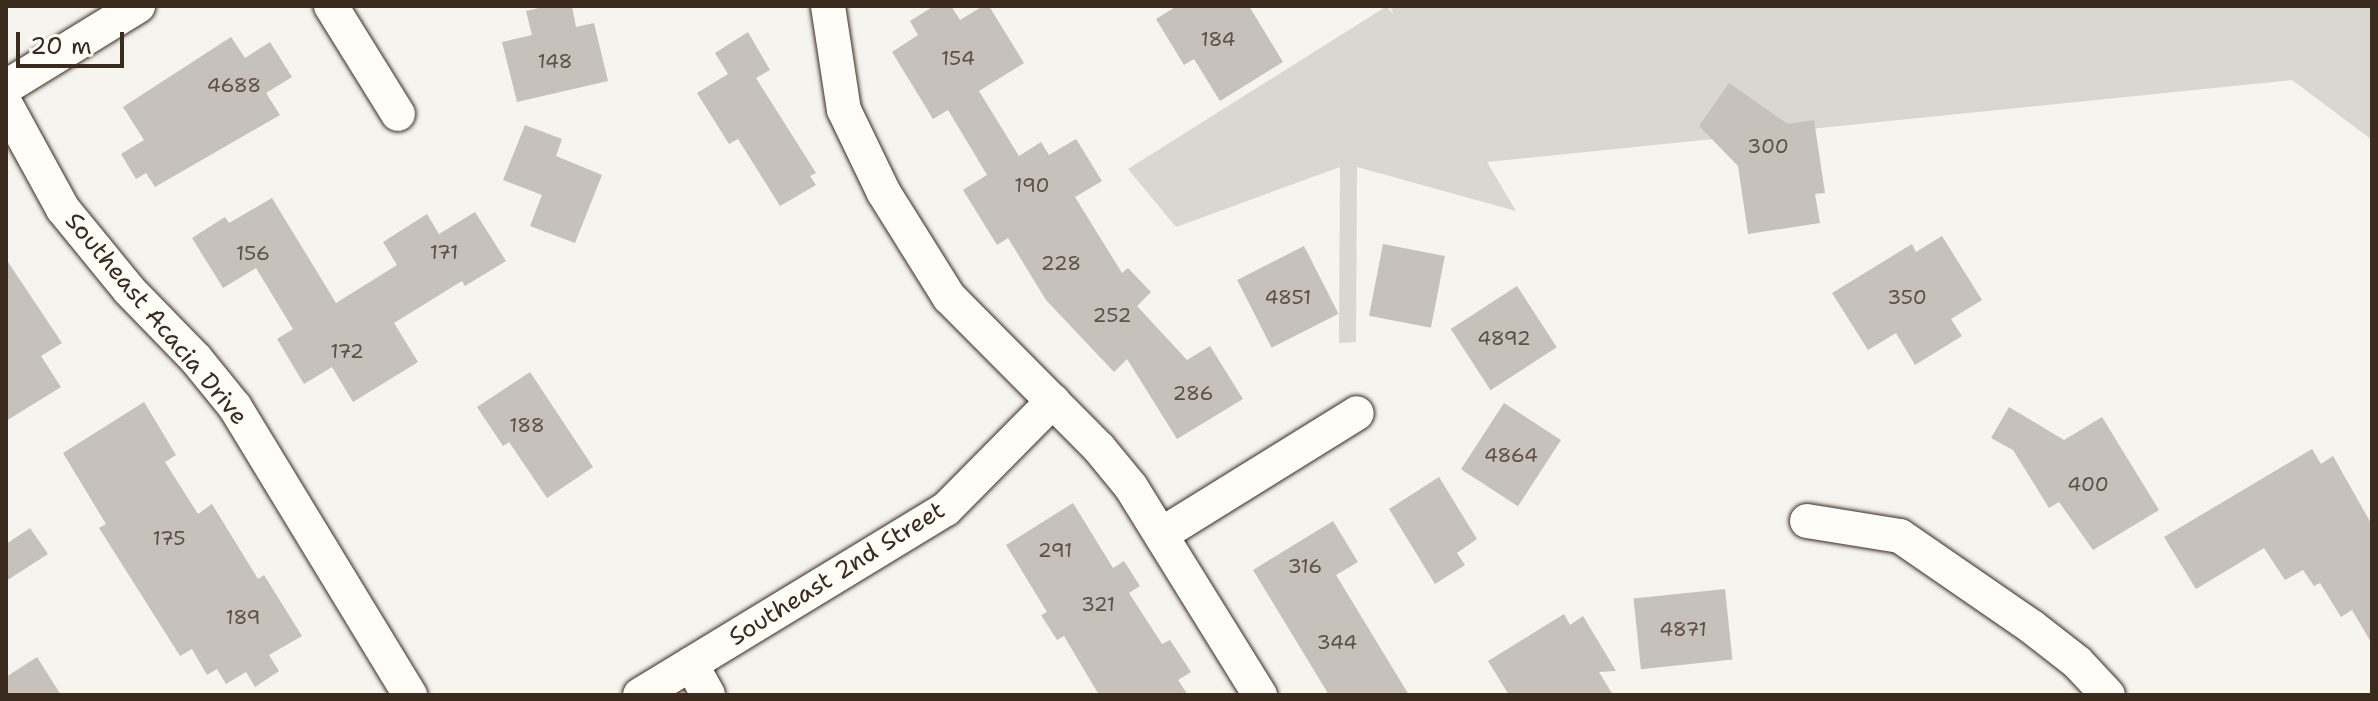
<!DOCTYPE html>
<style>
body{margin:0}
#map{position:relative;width:2378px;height:701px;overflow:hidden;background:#f5f4ee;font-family:"Shantell Sans",sans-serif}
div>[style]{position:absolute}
.green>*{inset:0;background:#dad6d0}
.building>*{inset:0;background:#c7c1bb;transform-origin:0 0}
.roads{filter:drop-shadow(0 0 2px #3b2a1e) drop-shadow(0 0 2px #3b2a1e)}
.minor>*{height:34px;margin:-17px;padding:0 17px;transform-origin:17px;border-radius:17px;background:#fdfcf7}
span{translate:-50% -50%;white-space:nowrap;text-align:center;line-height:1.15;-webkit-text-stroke:6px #fdfcf7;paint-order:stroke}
.number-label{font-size:20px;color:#5e5045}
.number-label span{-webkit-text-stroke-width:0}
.street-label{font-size:24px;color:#3b2a1e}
.frame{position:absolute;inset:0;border:8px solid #3b2a1e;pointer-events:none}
.scale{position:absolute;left:16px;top:32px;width:108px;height:36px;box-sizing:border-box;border:4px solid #3b2a1e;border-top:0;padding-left:10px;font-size:24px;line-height:28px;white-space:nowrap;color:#3b2a1e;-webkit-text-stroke:6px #fdfcf7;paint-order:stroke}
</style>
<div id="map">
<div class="green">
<i style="clip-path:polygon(1387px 6px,1394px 15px,1390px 6px,2372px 6px,2372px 140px,2292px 80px,1487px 162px,1516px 211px,1357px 167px,1356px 342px,1339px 343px,1340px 167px,1176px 227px,1128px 169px)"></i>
</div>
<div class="building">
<i style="clip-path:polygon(548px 6px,572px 6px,576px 27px,594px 23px,608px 81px,517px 102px,502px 42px,532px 35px,526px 11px)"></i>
<i style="clip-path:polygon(934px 6px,951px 6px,960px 20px,983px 6px,989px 6px,1024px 63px,979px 91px,1019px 156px,1041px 142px,1049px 155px,1076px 139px,1102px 181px,1075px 197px,1122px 273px,1128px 268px,1151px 292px,1137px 306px,1187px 360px,1210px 346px,1243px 399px,1177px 439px,1127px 359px,1114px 372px,1046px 300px,1008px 238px,997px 245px,963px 190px,987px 175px,948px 110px,933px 119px,892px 52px,918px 35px,910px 21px)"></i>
<i style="clip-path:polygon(1177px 6px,1249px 6px,1283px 62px,1220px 101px,1194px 59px,1184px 65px,1156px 19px)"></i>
<i style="clip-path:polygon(748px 32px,770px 70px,756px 78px,816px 173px,810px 176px,816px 185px,780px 206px,738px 139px,729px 144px,697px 93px,728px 74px,715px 53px)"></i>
<i style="clip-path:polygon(231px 37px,245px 58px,270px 42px,292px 77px,266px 93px,280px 115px,155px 187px,146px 173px,136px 179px,121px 154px,144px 140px,123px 107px)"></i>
<i style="clip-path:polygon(1729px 83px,1788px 124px,1814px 120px,1825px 193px,1815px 194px,1820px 223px,1748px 234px,1738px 166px,1699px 126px)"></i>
<i style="clip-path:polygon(525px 125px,562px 139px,556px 156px,602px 175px,575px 243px,530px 226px,542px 195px,503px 180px)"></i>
<i style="clip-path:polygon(272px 198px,336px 303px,397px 265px,383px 242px,427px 214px,439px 234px,475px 212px,506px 261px,465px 286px,462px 281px,394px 323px,418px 362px,353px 402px,332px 367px,304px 384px,277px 339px,293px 329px,256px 268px,223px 288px,192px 238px,225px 217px,229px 223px)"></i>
<i style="clip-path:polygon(1942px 236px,1982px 300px,1951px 319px,1962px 336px,1915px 365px,1896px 333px,1868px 350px,1832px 293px,1912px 244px,1916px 252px)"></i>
<i style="left:1383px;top:244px;width:63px;height:73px;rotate:11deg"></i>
<i style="left:1304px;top:246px;width:76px;height:75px;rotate:63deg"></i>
<i style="clip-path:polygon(6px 259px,62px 343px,41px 356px,61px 387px,6px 421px)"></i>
<i style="left:1517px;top:286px;width:73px;height:79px;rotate:57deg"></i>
<i style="clip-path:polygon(530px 372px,593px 467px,547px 498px,509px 442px,503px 446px,477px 407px)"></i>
<i style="clip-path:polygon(144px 402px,176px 455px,165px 462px,198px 514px,212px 504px,258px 579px,264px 575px,302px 636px,269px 655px,279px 671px,255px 687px,246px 672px,226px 684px,217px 669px,207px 675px,192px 649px,180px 656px,99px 528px,106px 524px,63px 453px)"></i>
<i style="left:1504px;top:403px;width:68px;height:79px;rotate:33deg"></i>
<i style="clip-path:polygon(2009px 407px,2064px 440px,2102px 417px,2159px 510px,2093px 550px,2059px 502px,2049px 508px,2013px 450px,1991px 438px)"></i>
<i style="clip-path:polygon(2312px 449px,2321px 464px,2333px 456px,2372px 525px,2372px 644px,2352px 610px,2341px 617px,2320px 583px,2314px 586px,2303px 570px,2285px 580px,2264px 548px,2196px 589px,2164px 537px)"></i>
<i style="clip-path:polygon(1439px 477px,1477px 539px,1457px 553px,1465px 565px,1435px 584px,1389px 509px)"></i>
<i style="clip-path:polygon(1073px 503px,1113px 568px,1124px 561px,1140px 586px,1129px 593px,1162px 644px,1170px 640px,1191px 672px,1178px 680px,1188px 695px,1099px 695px,1064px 636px,1057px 640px,1041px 615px,1047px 612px,1006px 545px)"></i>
<i style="clip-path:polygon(1333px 521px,1358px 562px,1336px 575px,1409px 695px,1329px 695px,1253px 570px)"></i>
<i style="clip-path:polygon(30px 528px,48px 554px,6px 581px,6px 544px)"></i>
<i style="left:1725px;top:589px;width:71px;height:92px;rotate:84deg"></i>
<i style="clip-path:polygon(1564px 614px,1570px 625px,1583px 616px,1616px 671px,1599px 672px,1613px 695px,1509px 695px,1488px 661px)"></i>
<i style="clip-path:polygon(37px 657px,61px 695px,6px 695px,6px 677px)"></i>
</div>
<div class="roads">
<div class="minor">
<i style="left:331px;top:6px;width:127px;rotate:58.2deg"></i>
<i style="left:828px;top:6px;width:105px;rotate:81.3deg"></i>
<i style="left:844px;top:110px;width:92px;rotate:64.3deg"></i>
<i style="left:884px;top:193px;width:123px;rotate:58deg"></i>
<i style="left:949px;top:297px;width:213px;rotate:45.2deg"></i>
<i style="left:1099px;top:448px;width:50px;rotate:50.6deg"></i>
<i style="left:1131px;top:487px;width:245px;rotate:58.2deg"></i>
<i style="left:6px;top:87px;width:155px;rotate:-31.5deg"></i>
<i style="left:6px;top:105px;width:119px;rotate:61.3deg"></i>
<i style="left:63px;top:209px;width:104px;rotate:50.8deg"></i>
<i style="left:129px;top:290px;width:96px;rotate:45.8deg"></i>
<i style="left:196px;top:359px;width:62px;rotate:50.9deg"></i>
<i style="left:235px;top:407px;width:337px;rotate:58.7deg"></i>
<i style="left:1807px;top:521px;width:94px;rotate:9.2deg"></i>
<i style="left:1900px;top:536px;width:160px;rotate:34.6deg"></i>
<i style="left:2032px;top:627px;width:57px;rotate:37.9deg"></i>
<i style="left:2077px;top:662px;width:45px;rotate:46.8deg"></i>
<i style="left:1162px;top:534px;width:229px;rotate:-31.8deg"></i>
<i style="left:691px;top:664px;width:35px;rotate:61deg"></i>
<i style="left:640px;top:695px;width:358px;rotate:-31.3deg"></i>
<i style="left:946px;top:509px;width:152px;rotate:-45.3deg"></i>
</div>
</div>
<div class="number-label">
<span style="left:1218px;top:39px">184</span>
<span style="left:958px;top:58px">154</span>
<span style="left:555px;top:61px">148</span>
<span style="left:234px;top:85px">4688</span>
<span style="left:1768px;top:146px">300</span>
<span style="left:1032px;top:185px">190</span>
<span style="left:444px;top:252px">171</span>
<span style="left:253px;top:253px">156</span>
<span style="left:1061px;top:263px">228</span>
<span style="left:1288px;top:297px">4851</span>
<span style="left:1907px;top:297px">350</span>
<span style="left:1112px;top:315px">252</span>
<span style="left:1504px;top:338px">4892</span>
<span style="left:347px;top:351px">172</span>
<span style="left:1193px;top:393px">286</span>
<span style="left:527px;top:425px">188</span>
<span style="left:1511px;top:455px">4864</span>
<span style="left:2088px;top:484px">400</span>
<span style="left:169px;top:538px">175</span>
<span style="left:1055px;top:550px">291</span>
<span style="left:1305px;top:566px">316</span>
<span style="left:1098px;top:604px">321</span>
<span style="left:243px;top:617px">189</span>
<span style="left:1683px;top:629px">4871</span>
<span style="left:1337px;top:642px">344</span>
</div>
<div class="street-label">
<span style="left:156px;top:319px;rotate:50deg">Southeast Acacia Drive</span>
<span style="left:837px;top:574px;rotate:-32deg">Southeast 2nd Street</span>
</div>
<div class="frame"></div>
<div class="scale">20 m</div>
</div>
